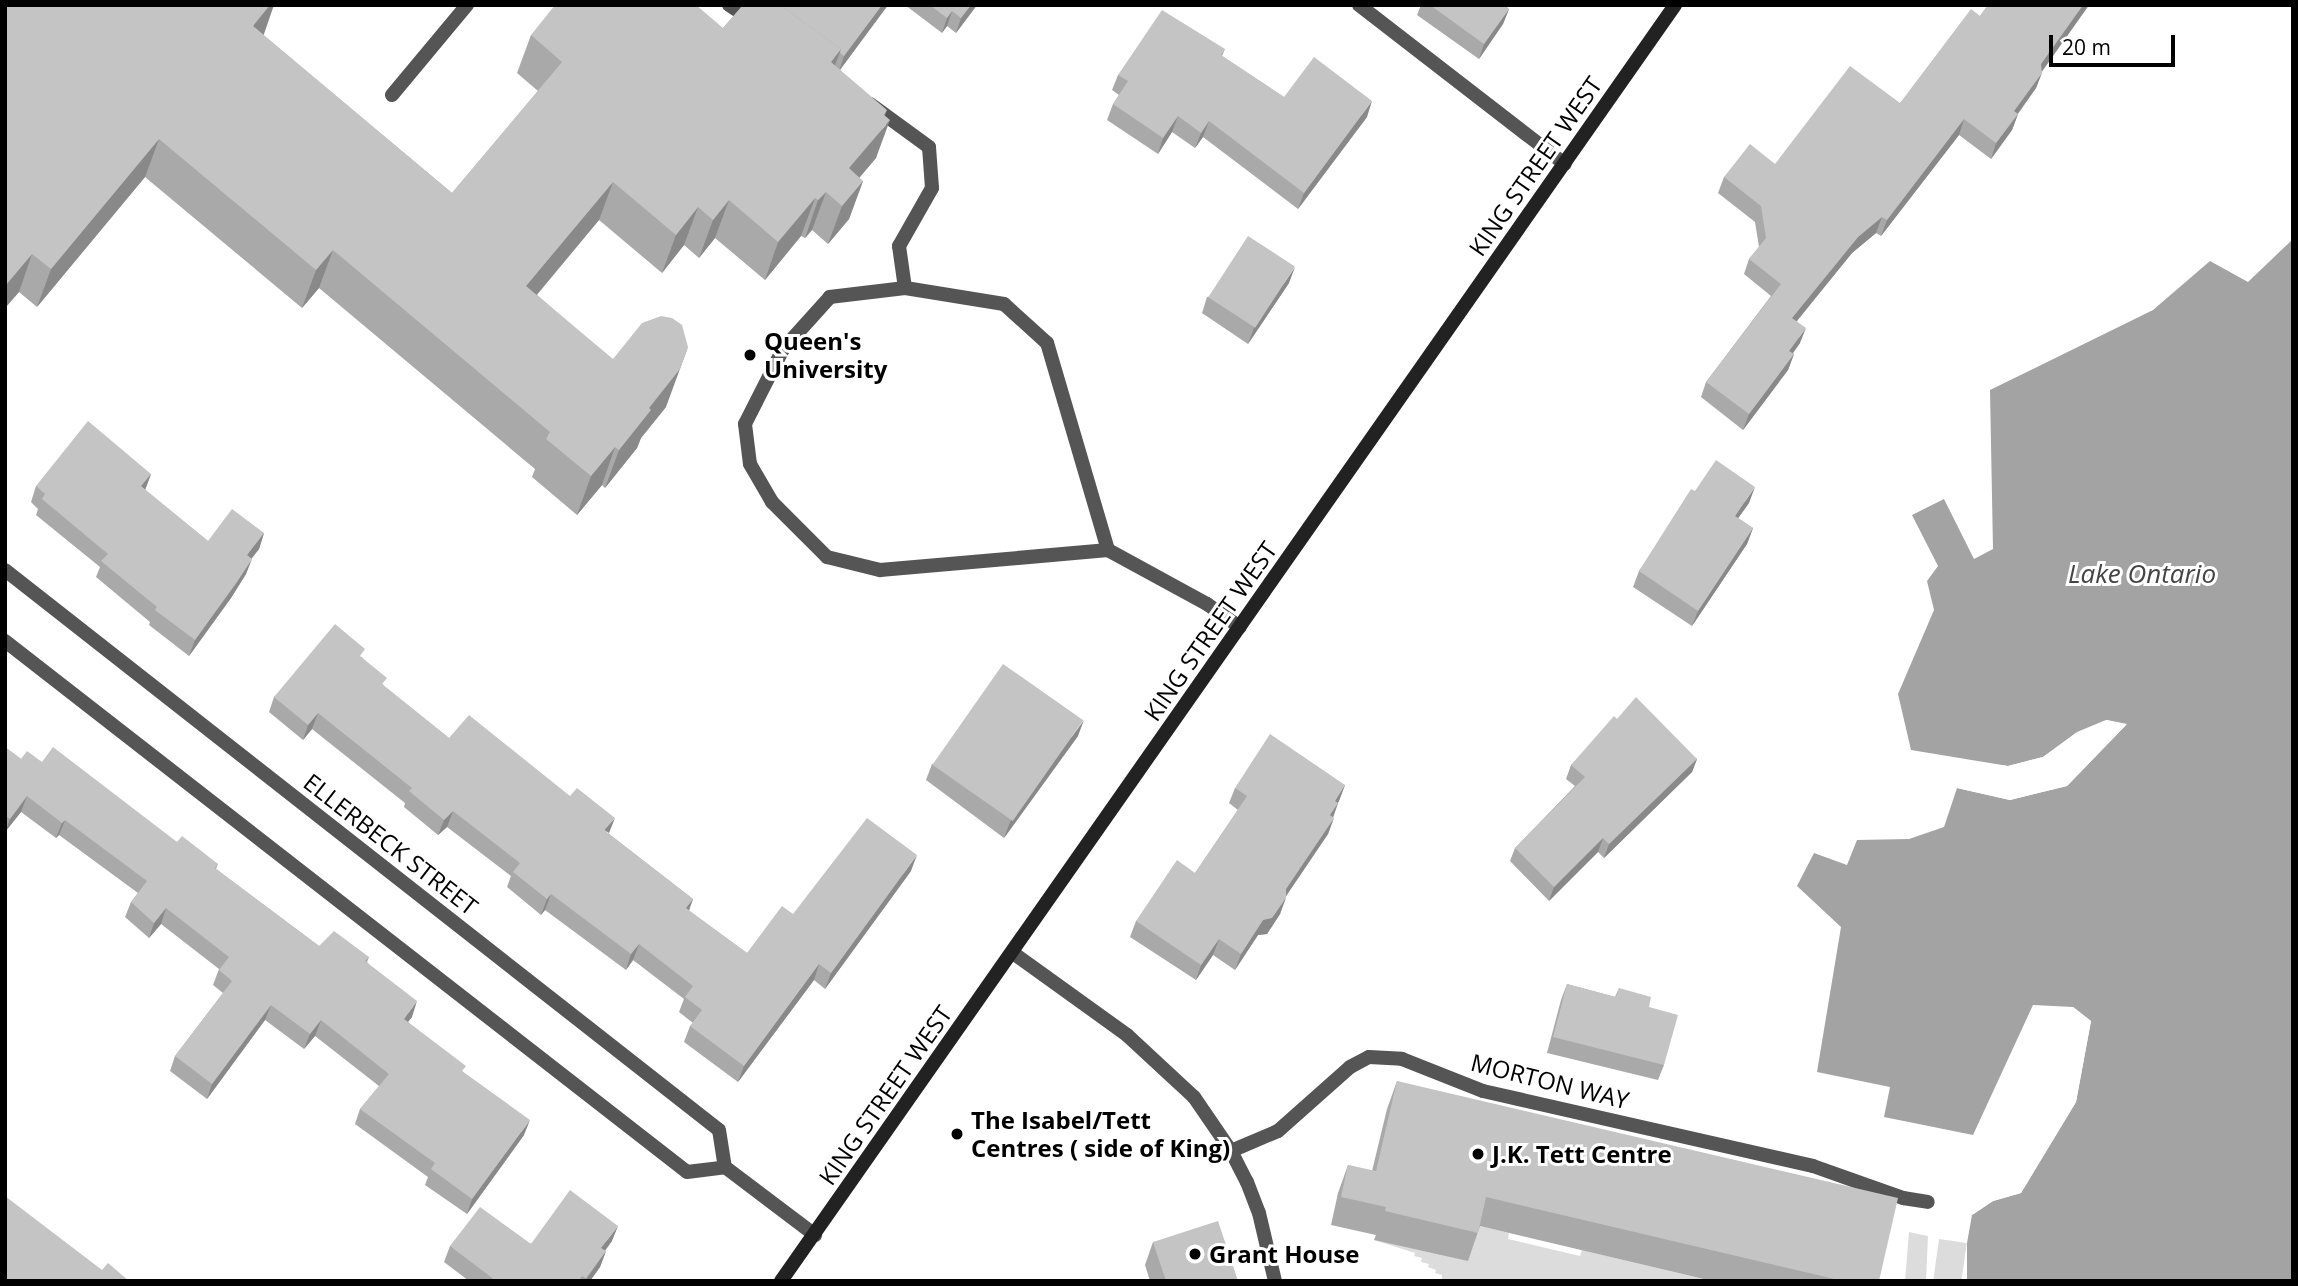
<!DOCTYPE html>
<style>
body{margin:0}
#map{position:relative;width:2298px;height:1286px;overflow:hidden;background:#fff;font-family:"Open Sans",sans-serif}
div>[style]{position:absolute}
.green>*{inset:0;background:#dcdcdc;transform-origin:0 0}
.water>*{inset:0;background:#a3a3a3}
.pier>*{inset:0;background:#fff}
.lane>*{height:14px;margin:-7px;padding:0 7px;transform-origin:7px;border-radius:7px;background:#555}
.street>*{height:14px;margin:-7px;padding:0 7px;transform-origin:7px;border-radius:7px;background:#555}
.secondary>*{height:14px;margin:-7px;padding:0 7px;transform-origin:7px;border-radius:7px;background:#222}
.wall>*{inset:0;background:#a9a9a9}
.shaded-wall>*{inset:0;background:#898989}
.building>*{inset:0;background:#c4c4c4;transform-origin:0 0}
.dots>*{width:19px;height:19px;translate:-50% -50%;box-sizing:border-box;border:4px solid #fff;border-radius:50%}
span{translate:-50% -50%;white-space:nowrap;text-align:center;line-height:1.15;-webkit-text-stroke:6px #fff;paint-order:stroke}
.street-label{font-size:24px;color:#000}
.poi-label{font-size:24px;color:#000;font-weight:700}
.left{translate:0 -50%;text-align:left}
.water-label{font-size:26px;color:#444;font-style:italic}
.frame{position:absolute;inset:0;border:7px solid #000;pointer-events:none}
.scale{position:absolute;left:2049px;top:35px;width:126px;height:32px;box-sizing:border-box;border:4px solid #000;border-top:0;padding-left:9px;font-size:21px;line-height:24px;white-space:nowrap;color:#000;-webkit-text-stroke:5px #fff;paint-order:stroke}
</style>
<div id="map">
<div class="green">
<i style="clip-path:polygon(1476px 1225px,1509px 1233px,1508px 1239px,1580px 1256px,1582px 1250px,1711px 1281px,1449px 1281px,1442px 1279px,1442px 1275px,1435px 1273px,1436px 1270px,1428px 1267px,1429px 1264px,1421px 1262px,1422px 1258px,1414px 1256px,1415px 1253px,1374px 1240px)"></i>
<i style="clip-path:polygon(1909px 1232px,1928px 1236px,1926px 1281px,1905px 1281px)"></i>
<i style="left:1939px;top:1239px;width:28px;height:42px;rotate:8deg"></i>
</div>
<div class="water">
<i style="clip-path:polygon(2293px 239px,2293px 1281px,1967px 1281px,1967px 1243px,1972px 1215px,1993px 1201px,2021px 1193px,2076px 1102px,2091px 1021px,2073px 1007px,2033px 1005px,1973px 1135px,1884px 1117px,1890px 1087px,1817px 1072px,1841px 927px,1797px 886px,1814px 853px,1847px 865px,1857px 840px,1909px 839px,1944px 827px,1957px 788px,2010px 800px,2067px 786px,2126px 725px,2106px 720px,2077px 732px,2043px 757px,2008px 766px,1911px 750px,1898px 694px,1934px 610px,1927px 581px,1938px 566px,1912px 515px,1944px 499px,1974px 559px,1993px 549px,1990px 390px,2153px 310px,2210px 261px,2248px 282px)"></i>
</div>
<div class="pier">
<i style="clip-path:polygon(2107px 720px,2127px 724px,2067px 786px,2010px 800px,1957px 788px,1958px 784px,2010px 797px,2065px 783px,2120px 726px,2107px 724px,2079px 735px,2045px 760px,2009px 770px,1961px 764px,1961px 760px,2008px 766px,2043px 757px,2075px 734px)"></i>
<i style="clip-path:polygon(2073px 1007px,2091px 1021px,2076px 1102px,2021px 1193px,1993px 1201px,1972px 1215px,1976px 1208px,1992px 1197px,2018px 1190px,2073px 1100px,2087px 1023px,2069px 1010px)"></i>
</div>
<div class="lane">
<i style="left:729px;top:5px;width:30px;rotate:33deg"></i>
<i style="left:392px;top:95px;width:117px;rotate:-50.2deg"></i>
<i style="left:870px;top:104px;width:73px;rotate:36.1deg"></i>
<i style="left:929px;top:147px;width:41px;rotate:85.8deg"></i>
<i style="left:932px;top:188px;width:67px;rotate:119.6deg"></i>
<i style="left:899px;top:246px;width:42px;rotate:81.9deg"></i>
<i style="left:1108px;top:550px;width:216px;rotate:-106.4deg"></i>
<i style="left:1047px;top:343px;width:58px;rotate:-137.8deg"></i>
<i style="left:1004px;top:304px;width:100px;rotate:-170.8deg"></i>
<i style="left:905px;top:288px;width:76px;rotate:173.2deg"></i>
<i style="left:830px;top:297px;width:70px;rotate:132.1deg"></i>
<i style="left:783px;top:349px;width:84px;rotate:116.9deg"></i>
<i style="left:745px;top:424px;width:40px;rotate:82.9deg"></i>
<i style="left:750px;top:464px;width:44px;rotate:59.9deg"></i>
<i style="left:772px;top:502px;width:78px;rotate:45deg"></i>
<i style="left:827px;top:557px;width:55px;rotate:13.8deg"></i>
<i style="left:880px;top:570px;width:229px;rotate:-5deg"></i>
<i style="left:1108px;top:550px;width:113px;rotate:28.6deg"></i>
<i style="left:1207px;top:604px;width:40px;rotate:34.9deg"></i>
<i style="left:1231px;top:1151px;width:51px;rotate:-23.1deg"></i>
<i style="left:1278px;top:1131px;width:96px;rotate:-41.6deg"></i>
<i style="left:1350px;top:1067px;width:21px;rotate:-28deg"></i>
<i style="left:1369px;top:1057px;width:33px;rotate:3deg"></i>
<i style="left:1402px;top:1059px;width:87px;rotate:21.6deg"></i>
<i style="left:1483px;top:1091px;width:338px;rotate:12.8deg"></i>
<i style="left:1813px;top:1166px;width:96px;rotate:19.6deg"></i>
<i style="left:1903px;top:1198px;width:25px;rotate:9deg"></i>
</div>
<div class="street">
<i style="left:1359px;top:5px;width:260px;rotate:37.7deg"></i>
<i style="left:5px;top:570px;width:907px;rotate:38.11deg"></i>
<i style="left:719px;top:1130px;width:37px;rotate:81deg"></i>
<i style="left:725px;top:1167px;width:113px;rotate:37.1deg"></i>
<i style="left:5px;top:641px;width:864px;rotate:37.9deg"></i>
<i style="left:687px;top:1172px;width:38px;rotate:-7deg"></i>
<i style="left:1013px;top:953px;width:140px;rotate:35.7deg"></i>
<i style="left:1127px;top:1035px;width:91px;rotate:42.8deg"></i>
<i style="left:1194px;top:1097px;width:65px;rotate:55.6deg"></i>
<i style="left:1231px;top:1151px;width:35px;rotate:63deg"></i>
<i style="left:1247px;top:1182px;width:33px;rotate:69deg"></i>
<i style="left:1259px;top:1213px;width:70px;rotate:76.8deg"></i>
</div>
<div class="secondary">
<i style="left:781px;top:1281px;width:1558px;rotate:-54.98deg"></i>
</div>
<div class="wall">
<i style="clip-path:polygon(5px 5px,264px 34px,263px 35px,452px 193px,538px 91px,517px 73px,531px 35px,723px 28px,743px 5px,888px 5px,840px 70px,885px 116px,876px 158px,859px 178px,863px 181px,849px 219px,828px 244px,812px 230px,805px 238px,801px 236px,765px 280px,715px 238px,699px 258px,684px 245px,662px 273px,599px 220px,537px 295px,666px 407px,641px 438px,637px 448px,605px 488px,602px 485px,577px 515px,532px 477px,535px 469px,319px 288px,302px 308px,145px 177px,37px 307px,19px 292px,5px 308px)"></i>
<i style="clip-path:polygon(905px 5px,977px 5px,956px 33px,947px 26px,942px 33px)"></i>
<i style="clip-path:polygon(1421px 5px,1509px 5px,1507px 8px,1509px 9px,1503px 24px,1479px 59px,1417px 15px)"></i>
<i style="clip-path:polygon(1988px 5px,2089px 5px,2042px 71px,2036px 88px,2018px 114px,2012px 130px,1991px 159px,1959px 135px,1881px 236px,1876px 233px,1852px 253px,1797px 321px,1800px 343px,1793px 353px,1794px 354px,1788px 370px,1743px 430px,1701px 397px,1706px 382px,1771px 296px,1744px 274px,1749px 259px,1759px 247px,1755px 222px,1718px 193px,1724px 177px,1775px 164px,1900px 103px,1980px 16px)"></i>
<i style="clip-path:polygon(1225px 49px,1222px 56px,1284px 97px,1367px 117px,1298px 209px,1203px 137px,1195px 148px,1172px 132px,1158px 154px,1107px 120px,1113px 104px,1119px 95px,1112px 90px,1118px 75px)"></i>
<i style="clip-path:polygon(1289px 283px,1248px 344px,1202px 313px,1207px 297px)"></i>
<i style="clip-path:polygon(151px 474px,145px 490px,208px 541px,264px 533px,259px 549px,251px 558px,246px 574px,231px 598px,189px 656px,149px 625px,150px 622px,96px 577px,100px 567px,36px 515px,38px 509px,31px 502px,36px 486px)"></i>
<i style="clip-path:polygon(1695px 491px,1749px 503px,1738px 518px,1753px 528px,1747px 544px,1692px 626px,1633px 587px,1639px 571px)"></i>
<i style="clip-path:polygon(362px 657px,384px 686px,449px 738px,609px 834px,693px 899px,689px 911px,747px 953px,793px 914px,911px 871px,825px 989px,814px 980px,738px 1082px,684px 1042px,690px 1026px,693px 1023px,679px 1012px,684px 999px,633px 960px,626px 970px,545px 910px,541px 915px,507px 887px,511px 876px,447px 827px,438px 835px,404px 807px,405px 803px,312px 729px,303px 740px,269px 712px,274px 697px)"></i>
<i style="clip-path:polygon(1617px 719px,1697px 759px,1692px 772px,1604px 858px,1598px 852px,1549px 901px,1510px 861px,1515px 848px,1575px 786px,1566px 779px,1571px 765px)"></i>
<i style="clip-path:polygon(1078px 736px,1004px 838px,926px 780px,932px 764px)"></i>
<i style="clip-path:polygon(5px 747px,21px 759px,42px 762px,177px 842px,218px 864px,216px 869px,319px 946px,369px 957px,367px 962px,412px 1017px,408px 1022px,464px 1073px,524px 1135px,467px 1214px,425px 1185px,428px 1177px,355px 1124px,360px 1109px,379px 1086px,315px 1036px,304px 1049px,265px 1020px,207px 1099px,170px 1071px,175px 1056px,223px 993px,213px 985px,219px 969px,161px 924px,149px 938px,125px 917px,131px 902px,138px 893px,59px 835px,56px 838px,21px 812px,5px 832px)"></i>
<i style="clip-path:polygon(1345px 785px,1338px 803px,1328px 834px,1286px 896px,1280px 914px,1267px 934px,1258px 935px,1235px 970px,1213px 955px,1196px 980px,1130px 937px,1136px 921px,1195px 873px,1238px 810px,1229px 803px,1235px 788px)"></i>
<i style="clip-path:polygon(1567px 984px,1615px 997px,1619px 988px,1649px 1007px,1664px 1065px,1658px 1080px,1547px 1053px,1561px 1000px)"></i>
<i style="clip-path:polygon(1397px 1081px,1879px 1281px,1712px 1281px,1480px 1226px,1468px 1261px,1374px 1240px,1376px 1235px,1331px 1225px,1338px 1193px,1348px 1165px,1372px 1171px,1387px 1109px)"></i>
<i style="clip-path:polygon(612px 1241px,605px 1251px,606px 1251px,600px 1267px,590px 1281px,469px 1281px,444px 1262px,450px 1246px)"></i>
<i style="clip-path:polygon(1153px 1242px,1238px 1281px,1150px 1281px,1145px 1265px)"></i>
</div>
<div class="shaded-wall">
<i style="clip-path:polygon(264px 5px,274px 5px,264px 34px,239px 64px,253px 26px)"></i>
<i style="clip-path:polygon(882px 5px,888px 5px,839px 71px,844px 56px)"></i>
<i style="clip-path:polygon(971px 5px,977px 5px,956px 33px,961px 18px)"></i>
<i style="clip-path:polygon(2083px 5px,2089px 5px,2036px 80px,2041px 64px)"></i>
<i style="clip-path:polygon(1509px 9px,1503px 24px,1479px 59px,1484px 44px)"></i>
<i style="clip-path:polygon(952px 11px,947px 26px,942px 33px,947px 18px)"></i>
<i style="clip-path:polygon(841px 49px,827px 87px,831px 62px)"></i>
<i style="clip-path:polygon(2042px 73px,2036px 88px,2008px 127px,2014px 111px)"></i>
<i style="clip-path:polygon(1372px 101px,1367px 117px,1298px 209px,1304px 193px)"></i>
<i style="clip-path:polygon(887px 110px,879px 133px,890px 120px,876px 158px,838px 203px,849px 168px)"></i>
<i style="clip-path:polygon(2018px 114px,2012px 130px,1991px 159px,1996px 143px)"></i>
<i style="clip-path:polygon(1178px 116px,1172px 132px,1158px 154px,1163px 138px)"></i>
<i style="clip-path:polygon(1964px 119px,1959px 135px,1881px 236px,1887px 220px)"></i>
<i style="clip-path:polygon(1209px 121px,1203px 137px,1195px 148px,1201px 133px)"></i>
<i style="clip-path:polygon(159px 139px,145px 177px,37px 307px,51px 269px)"></i>
<i style="clip-path:polygon(863px 181px,849px 219px,828px 244px,842px 206px)"></i>
<i style="clip-path:polygon(613px 182px,599px 220px,512px 324px,526px 286px)"></i>
<i style="clip-path:polygon(826px 192px,812px 230px,805px 238px,818px 200px)"></i>
<i style="clip-path:polygon(815px 198px,801px 236px,765px 280px,778px 242px)"></i>
<i style="clip-path:polygon(729px 200px,715px 238px,699px 258px,713px 220px)"></i>
<i style="clip-path:polygon(698px 207px,684px 245px,662px 273px,676px 235px)"></i>
<i style="clip-path:polygon(1882px 217px,1876px 233px,1852px 253px,1787px 333px,1792px 318px,1858px 237px)"></i>
<i style="clip-path:polygon(333px 250px,319px 288px,302px 308px,316px 270px)"></i>
<i style="clip-path:polygon(32px 254px,19px 292px,5px 308px,5px 286px)"></i>
<i style="clip-path:polygon(1295px 267px,1289px 283px,1248px 344px,1254px 328px)"></i>
<i style="clip-path:polygon(1806px 328px,1800px 343px,1783px 367px,1789px 351px)"></i>
<i style="clip-path:polygon(688px 347px,666px 407px,641px 438px,637px 448px,605px 488px,619px 450px,649px 408px)"></i>
<i style="clip-path:polygon(1794px 354px,1788px 370px,1743px 430px,1749px 414px)"></i>
<i style="clip-path:polygon(615px 447px,602px 485px,577px 515px,591px 476px)"></i>
<i style="clip-path:polygon(151px 474px,145px 490px,141px 486px)"></i>
<i style="clip-path:polygon(1755px 487px,1749px 503px,1729px 531px,1735px 516px)"></i>
<i style="clip-path:polygon(1753px 528px,1747px 544px,1692px 626px,1698px 611px)"></i>
<i style="clip-path:polygon(264px 533px,259px 549px,242px 571px,247px 555px)"></i>
<i style="clip-path:polygon(252px 559px,246px 574px,231px 598px,189px 656px,195px 640px)"></i>
<i style="clip-path:polygon(318px 713px,312px 729px,303px 740px,308px 725px)"></i>
<i style="clip-path:polygon(1084px 720px,1078px 736px,1004px 838px,1010px 822px)"></i>
<i style="clip-path:polygon(1697px 759px,1692px 772px,1604px 858px,1609px 844px)"></i>
<i style="clip-path:polygon(1345px 785px,1339px 801px,1329px 817px,1335px 801px)"></i>
<i style="clip-path:polygon(27px 796px,21px 812px,5px 832px,10px 819px)"></i>
<i style="clip-path:polygon(1338px 803px,1332px 819px,1330px 815px)"></i>
<i style="clip-path:polygon(453px 811px,447px 827px,438px 835px,444px 820px)"></i>
<i style="clip-path:polygon(615px 818px,609px 833px,604px 830px)"></i>
<i style="clip-path:polygon(1334px 818px,1328px 834px,1280px 905px,1286px 889px)"></i>
<i style="clip-path:polygon(65px 820px,59px 835px,56px 838px,62px 823px)"></i>
<i style="clip-path:polygon(1603px 838px,1598px 852px,1549px 901px,1554px 887px)"></i>
<i style="clip-path:polygon(917px 855px,911px 871px,825px 989px,831px 973px)"></i>
<i style="clip-path:polygon(551px 894px,545px 910px,541px 915px,547px 899px)"></i>
<i style="clip-path:polygon(1286px 898px,1280px 914px,1267px 934px,1258px 935px,1235px 970px,1241px 954px,1263px 920px)"></i>
<i style="clip-path:polygon(693px 899px,687px 914px,686px 908px)"></i>
<i style="clip-path:polygon(166px 908px,161px 924px,149px 938px,154px 923px)"></i>
<i style="clip-path:polygon(1219px 939px,1213px 955px,1196px 980px,1201px 965px)"></i>
<i style="clip-path:polygon(639px 944px,633px 960px,626px 970px,631px 954px)"></i>
<i style="clip-path:polygon(819px 964px,814px 980px,738px 1082px,744px 1066px)"></i>
<i style="clip-path:polygon(417px 1001px,412px 1017px,398px 1034px,404px 1019px)"></i>
<i style="clip-path:polygon(271px 1005px,265px 1020px,207px 1099px,212px 1084px)"></i>
<i style="clip-path:polygon(321px 1020px,315px 1036px,304px 1049px,310px 1034px)"></i>
<i style="clip-path:polygon(530px 1120px,524px 1135px,467px 1214px,472px 1199px)"></i>
<i style="clip-path:polygon(618px 1226px,612px 1241px,595px 1263px,601px 1248px)"></i>
<i style="clip-path:polygon(606px 1251px,600px 1267px,590px 1281px,585px 1281px)"></i>
</div>
<div class="building">
<i style="clip-path:polygon(5px 5px,270px 5px,253px 26px,452px 193px,562px 62px,531px 35px,555px 5px,696px 5px,723px 28px,743px 5px,780px 5px,841px 49px,831px 62px,887px 110px,884px 115px,890px 120px,849px 168px,863px 181px,842px 206px,826px 192px,818px 200px,815px 198px,778px 242px,729px 200px,713px 220px,698px 207px,676px 235px,613px 182px,526px 286px,613px 359px,642px 323px,661px 316px,672px 318px,682px 325px,688px 347px,680px 369px,649px 408px,651px 410px,619px 450px,615px 447px,591px 476px,546px 439px,550px 432px,333px 250px,316px 270px,159px 139px,51px 269px,32px 254px,5px 286px)"></i>
<i style="clip-path:polygon(780px 5px,882px 5px,844px 56px,840px 53px,841px 49px)"></i>
<i style="clip-path:polygon(930px 5px,971px 5px,961px 18px,952px 11px,947px 18px)"></i>
<i style="clip-path:polygon(1430px 5px,1504px 5px,1504px 6px,1509px 9px,1484px 44px)"></i>
<i style="clip-path:polygon(1988px 5px,2083px 5px,2041px 64px,2042px 73px,2014px 111px,2018px 114px,1996px 143px,1964px 119px,1887px 220px,1882px 217px,1858px 237px,1792px 318px,1806px 328px,1789px 351px,1794px 354px,1749px 414px,1706px 382px,1781px 284px,1749px 259px,1766px 238px,1761px 206px,1724px 177px,1750px 144px,1775px 164px,1850px 66px,1900px 103px,1971px 9px,1980px 16px)"></i>
<i style="clip-path:polygon(1162px 10px,1225px 49px,1221px 55px,1284px 97px,1314px 57px,1372px 101px,1304px 193px,1209px 121px,1201px 133px,1178px 116px,1163px 138px,1113px 104px,1128px 81px,1118px 75px)"></i>
<i style="left:1248px;top:236px;width:56px;height:73px;rotate:33deg"></i>
<i style="clip-path:polygon(88px 421px,151px 474px,141px 486px,208px 541px,232px 509px,264px 533px,247px 555px,252px 559px,237px 582px,195px 640px,155px 610px,157px 607px,101px 561px,108px 554px,42px 499px,45px 494px,36px 486px)"></i>
<i style="clip-path:polygon(1716px 460px,1755px 487px,1735px 516px,1753px 528px,1698px 611px,1639px 571px,1691px 489px,1695px 491px)"></i>
<i style="clip-path:polygon(335px 624px,365px 649px,360px 656px,387px 678px,382px 684px,449px 738px,469px 715px,570px 796px,577px 788px,615px 818px,604px 830px,693px 899px,686px 908px,747px 953px,782px 906px,793px 914px,867px 818px,917px 855px,831px 973px,819px 964px,744px 1066px,690px 1026px,702px 1010px,685px 997px,693px 986px,639px 944px,631px 954px,551px 894px,547px 899px,513px 872px,520px 863px,453px 811px,444px 820px,409px 791px,412px 788px,318px 713px,308px 725px,274px 697px)"></i>
<i style="left:1003px;top:664px;width:98px;height:123px;rotate:35deg"></i>
<i style="clip-path:polygon(1636px 697px,1697px 759px,1609px 844px,1603px 838px,1554px 887px,1515px 848px,1585px 777px,1571px 765px,1614px 716px,1617px 719px)"></i>
<i style="clip-path:polygon(1270px 734px,1345px 785px,1335px 801px,1338px 803px,1330px 815px,1334px 818px,1286px 889px,1286px 898px,1272px 918px,1263px 920px,1241px 954px,1219px 939px,1201px 965px,1136px 921px,1177px 860px,1195px 873px,1247px 796px,1235px 788px)"></i>
<i style="clip-path:polygon(5px 747px,21px 759px,27px 751px,42px 762px,53px 747px,177px 842px,182px 836px,218px 864px,215px 868px,319px 946px,334px 931px,369px 957px,365px 961px,417px 1001px,404px 1019px,466px 1066px,462px 1071px,530px 1120px,472px 1199px,431px 1169px,435px 1163px,360px 1109px,389px 1074px,321px 1020px,310px 1034px,271px 1005px,212px 1084px,175px 1056px,232px 981px,219px 970px,229px 957px,166px 908px,154px 923px,131px 902px,147px 881px,65px 820px,62px 823px,27px 796px,10px 819px,5px 815px)"></i>
<i style="clip-path:polygon(1567px 984px,1616px 997px,1619px 988px,1651px 997px,1649px 1007px,1678px 1015px,1664px 1065px,1553px 1037px)"></i>
<i style="clip-path:polygon(1397px 1081px,1898px 1198px,1879px 1281px,1843px 1281px,1486px 1197px,1478px 1233px,1385px 1211px,1386px 1207px,1341px 1197px,1348px 1165px,1376px 1171px)"></i>
<i style="clip-path:polygon(570px 1190px,618px 1226px,601px 1248px,606px 1251px,586px 1278px,582px 1276px,578px 1281px,496px 1281px,450px 1246px,480px 1207px,531px 1244px)"></i>
<i style="clip-path:polygon(5px 1196px,102px 1270px,108px 1263px,129px 1281px,5px 1281px)"></i>
<i style="clip-path:polygon(1218px 1221px,1238px 1281px,1166px 1281px,1153px 1242px)"></i>
</div>
<div class="dots">
<i style="left:750px;top:355px;background:#000"></i>
<i style="left:957px;top:1134px;background:#000"></i>
<i style="left:1478px;top:1154px;background:#000"></i>
<i style="left:1195px;top:1254px;background:#000"></i>
</div>
<div class="street-label">
<span style="left:1535px;top:166px;rotate:-55deg">KING STREET WEST</span>
<span style="left:1210px;top:631px;rotate:-55deg">KING STREET WEST</span>
<span style="left:391px;top:844px;rotate:38deg">ELLERBECK STREET</span>
<span style="left:1550px;top:1081px;rotate:14deg">MORTON WAY</span>
<span style="left:885px;top:1095px;rotate:-55deg">KING STREET WEST</span>
</div>
<div class="poi-label">
<span class="left" style="left:764px;top:355px">Queen's<br>University</span>
<span class="left" style="left:971px;top:1134px">The Isabel/Tett<br>Centres ( side of King)</span>
<span class="left" style="left:1492px;top:1154px">J.K. Tett Centre</span>
<span class="left" style="left:1209px;top:1254px">Grant House</span>
</div>
<div class="water-label">
<span style="left:2142px;top:574px">Lake Ontario</span>
</div>
<div class="frame"></div>
<div class="scale">20 m</div>
</div>
